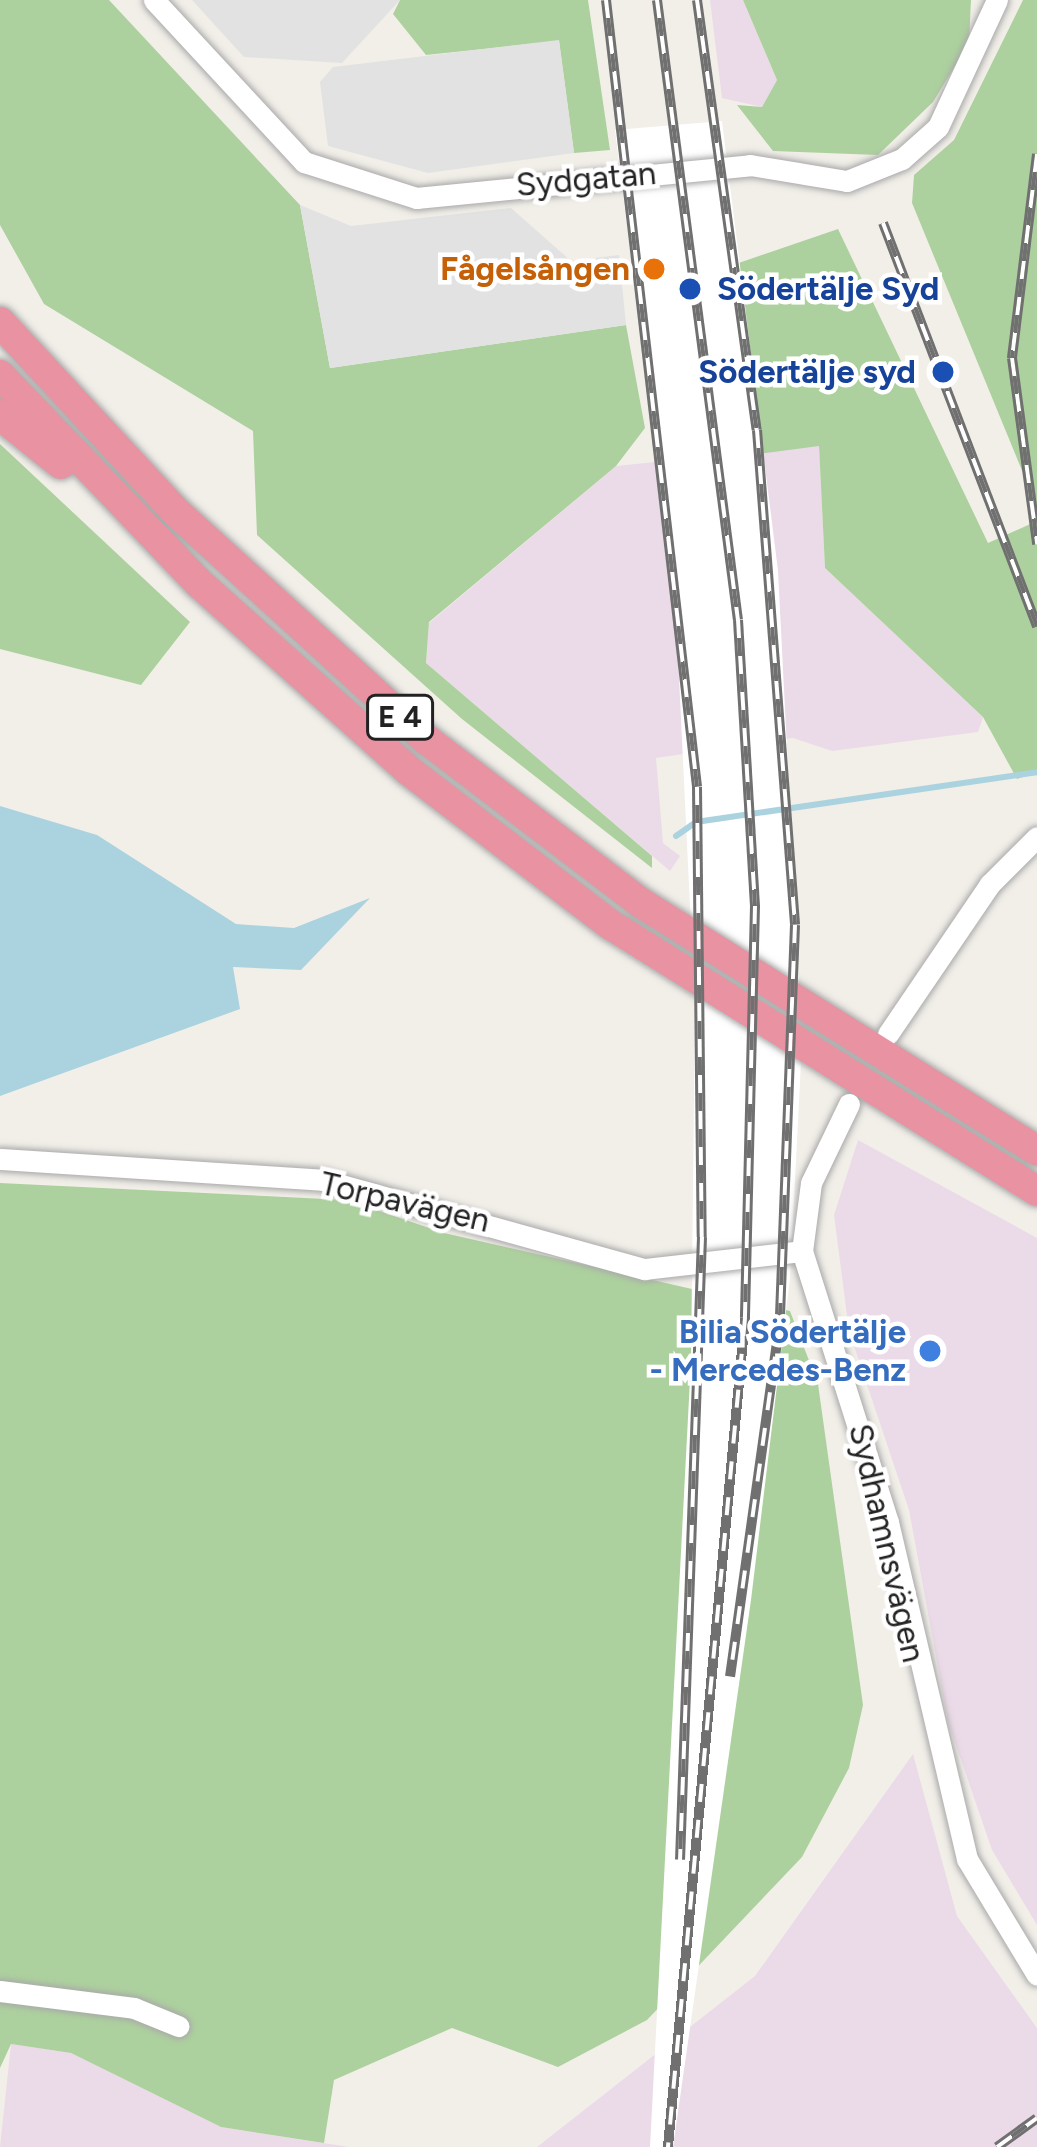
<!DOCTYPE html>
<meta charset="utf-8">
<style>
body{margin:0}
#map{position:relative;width:1037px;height:2147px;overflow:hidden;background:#f2efe9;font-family:Figtree,sans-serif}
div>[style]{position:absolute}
.industrial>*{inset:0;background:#ebdbe8}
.forest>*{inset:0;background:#add19e}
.parking>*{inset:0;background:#e2e2e2}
.water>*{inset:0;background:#aad3df}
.pier>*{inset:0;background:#fff}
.stream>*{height:6px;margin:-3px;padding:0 3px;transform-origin:3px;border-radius:3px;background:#aad3df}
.roads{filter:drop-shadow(0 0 3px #a9a9a9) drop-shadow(0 0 3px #a9a9a9)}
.minor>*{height:21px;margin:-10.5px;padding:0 10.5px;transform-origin:10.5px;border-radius:10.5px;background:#fff}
.highway>*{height:30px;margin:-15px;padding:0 15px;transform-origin:15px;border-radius:15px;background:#e892a2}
.rail>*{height:10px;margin-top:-5px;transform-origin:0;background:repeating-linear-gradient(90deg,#fff 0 18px,#707070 0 36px);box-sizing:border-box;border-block:3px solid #707070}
.dots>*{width:33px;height:33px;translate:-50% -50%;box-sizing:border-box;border:6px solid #fff;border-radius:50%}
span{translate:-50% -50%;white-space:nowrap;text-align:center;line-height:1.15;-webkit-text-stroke:9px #fff;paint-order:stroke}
.shield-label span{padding:3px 9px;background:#fff;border:3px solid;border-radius:9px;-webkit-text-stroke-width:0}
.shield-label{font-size:30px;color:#222;font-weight:700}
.street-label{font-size:33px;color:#222}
.food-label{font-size:33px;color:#c56008;font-weight:700}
.right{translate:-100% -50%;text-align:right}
.transit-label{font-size:33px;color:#164399;font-weight:700}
.left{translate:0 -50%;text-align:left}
.shop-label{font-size:33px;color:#366cbe;font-weight:700}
</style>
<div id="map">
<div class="industrial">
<i style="clip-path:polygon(710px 0,743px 0,777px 80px,762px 107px,722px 98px)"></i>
<i style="clip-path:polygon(819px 445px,825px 568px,983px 717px,978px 732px,832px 751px,793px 738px,656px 758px,663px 843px,680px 856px,670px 871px,426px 663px,429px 623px,616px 466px)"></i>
<i style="clip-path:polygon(858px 1140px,1037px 1238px,1037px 1925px,992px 1850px,948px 1722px,909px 1510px,849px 1331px,834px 1215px)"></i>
<i style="clip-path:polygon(913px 1754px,957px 1916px,1037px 2028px,1037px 2147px,537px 2147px,755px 1976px)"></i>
<i style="clip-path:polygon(11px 2044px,71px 2053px,221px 2127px,349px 2147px,0 2147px)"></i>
</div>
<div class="forest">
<i style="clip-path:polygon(0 0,109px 0,300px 205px,330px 368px,626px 325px,645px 428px,616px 466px,429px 622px,426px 663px,652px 856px,652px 868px,462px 719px,257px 535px,253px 431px,44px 304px,0 225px)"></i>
<i style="clip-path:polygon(400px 0,588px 0,610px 150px,574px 153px,559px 41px,426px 55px,393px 14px)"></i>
<i style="clip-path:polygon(743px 0,971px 0,969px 43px,933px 102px,878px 155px,773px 151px,737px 105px,762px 107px,777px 80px)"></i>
<i style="clip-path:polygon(1023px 0,1037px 0,1037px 507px,912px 203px,914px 175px,954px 140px)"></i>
<i style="clip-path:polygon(838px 229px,988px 543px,1037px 521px,1037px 772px,1017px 779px,983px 717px,825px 568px,819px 446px,759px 454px,727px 267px)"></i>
<i style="clip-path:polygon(0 444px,190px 622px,141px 685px,0 649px)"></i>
<i style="clip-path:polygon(0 1183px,347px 1200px,444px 1233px,790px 1311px,818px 1384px,863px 1705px,849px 1768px,802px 1857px,647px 2020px,558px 2067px,452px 2028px,334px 2080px,324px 2143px,221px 2127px,71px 2053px,11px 2044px,0 2068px)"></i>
</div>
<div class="parking">
<i style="clip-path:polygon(192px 0,400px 0,342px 63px,244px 57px)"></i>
<i style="clip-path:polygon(559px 40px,574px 153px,428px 173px,328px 146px,320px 82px,333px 67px)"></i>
<i style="clip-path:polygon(300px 205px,351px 226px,511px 208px,571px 261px,619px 255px,626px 325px,330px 368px)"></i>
</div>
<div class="water">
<i style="clip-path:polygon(0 806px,97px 835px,236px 924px,294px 928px,370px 898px,301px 970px,233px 967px,240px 1009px,0 1096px)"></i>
</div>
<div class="pier">
<i style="clip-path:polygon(722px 121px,778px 571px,802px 1043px,790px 1278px,751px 1600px,673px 2147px,650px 2147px,691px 1360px,695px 1011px,676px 615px,615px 130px)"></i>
</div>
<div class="stream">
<i style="left:676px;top:836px;width:24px;rotate:-35deg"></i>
<i style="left:696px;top:822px;width:345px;rotate:-8.3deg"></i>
</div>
<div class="roads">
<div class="minor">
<i style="left:154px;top:0;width:221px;rotate:47.2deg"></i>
<i style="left:304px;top:162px;width:118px;rotate:17.8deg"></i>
<i style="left:416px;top:198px;width:336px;rotate:-5.6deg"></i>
<i style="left:750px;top:165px;width:98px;rotate:9.4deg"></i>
<i style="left:847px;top:181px;width:59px;rotate:-21.8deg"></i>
<i style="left:902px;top:159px;width:48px;rotate:-41.6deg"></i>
<i style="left:938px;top:127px;width:140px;rotate:-65.1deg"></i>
<i style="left:888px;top:1034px;width:181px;rotate:-55.8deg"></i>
<i style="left:990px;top:884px;width:66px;rotate:-45deg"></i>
<i style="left:849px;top:1104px;width:88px;rotate:115.7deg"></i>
<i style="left:811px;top:1183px;width:69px;rotate:97.5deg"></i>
<i style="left:802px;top:1251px;width:284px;rotate:72.4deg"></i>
<i style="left:888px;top:1522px;width:346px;rotate:76.8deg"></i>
<i style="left:967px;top:1859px;width:135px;rotate:58.9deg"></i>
<i style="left:0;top:1159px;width:324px;rotate:3.7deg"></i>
<i style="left:323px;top:1180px;width:334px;rotate:15.5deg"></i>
<i style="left:645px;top:1269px;width:158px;rotate:-6.5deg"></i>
<i style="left:0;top:1991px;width:135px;rotate:7.2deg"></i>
<i style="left:134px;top:2008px;width:48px;rotate:22.2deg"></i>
</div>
<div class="highway">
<i style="left:0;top:322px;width:258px;rotate:47.2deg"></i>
<i style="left:175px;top:511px;width:341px;rotate:42.3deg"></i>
<i style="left:427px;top:740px;width:269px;rotate:37.3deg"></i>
<i style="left:641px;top:903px;width:467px;rotate:32deg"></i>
<i style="left:0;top:375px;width:288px;rotate:46.3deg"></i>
<i style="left:199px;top:583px;width:280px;rotate:41.8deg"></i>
<i style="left:408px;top:770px;width:255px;rotate:37.4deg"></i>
<i style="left:611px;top:925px;width:502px;rotate:31.98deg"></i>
<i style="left:0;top:415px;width:78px;rotate:38.8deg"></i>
</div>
</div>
<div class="rail">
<i style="left:606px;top:0;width:792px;rotate:83.4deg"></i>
<i style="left:697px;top:787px;width:450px;rotate:89.4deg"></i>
<i style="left:702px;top:1237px;width:623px;rotate:92.02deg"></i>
<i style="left:657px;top:0;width:625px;rotate:82.56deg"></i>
<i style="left:738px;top:620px;width:287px;rotate:86.6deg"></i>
<i style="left:755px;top:906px;width:412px;rotate:91.4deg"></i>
<i style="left:745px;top:1318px;width:833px;rotate:95.31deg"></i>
<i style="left:697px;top:0;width:434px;rotate:82.1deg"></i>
<i style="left:757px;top:430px;width:496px;rotate:85.6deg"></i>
<i style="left:795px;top:925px;width:396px;rotate:92.2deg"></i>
<i style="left:780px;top:1321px;width:359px;rotate:98deg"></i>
<i style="left:1037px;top:154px;width:206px;rotate:97deg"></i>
<i style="left:1012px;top:358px;width:188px;rotate:82.3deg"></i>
<i style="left:883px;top:223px;width:432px;rotate:69.1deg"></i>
<i style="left:997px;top:2147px;width:49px;rotate:-35.9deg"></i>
</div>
<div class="dots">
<i style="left:654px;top:269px;background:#e8710a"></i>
<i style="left:690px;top:289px;background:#1a4fb4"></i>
<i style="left:943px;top:372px;background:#1a4fb4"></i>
<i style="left:930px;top:1351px;background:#3f7fe0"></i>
</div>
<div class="shield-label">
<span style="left:400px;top:717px">E 4</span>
</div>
<div class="street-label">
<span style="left:586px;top:179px;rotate:-5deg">Sydgatan</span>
<span style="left:405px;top:1202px;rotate:13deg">Torpavägen</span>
<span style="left:887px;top:1543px;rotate:77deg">Sydhamnsvägen</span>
</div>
<div class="food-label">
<span class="right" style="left:630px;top:269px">Fågelsången</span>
</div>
<div class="transit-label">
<span class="left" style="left:717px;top:289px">Södertälje Syd</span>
<span class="right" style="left:916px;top:372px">Södertälje syd</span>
</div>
<div class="shop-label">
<span class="right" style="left:906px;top:1351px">Bilia Södertälje<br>- Mercedes-Benz</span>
</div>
</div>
